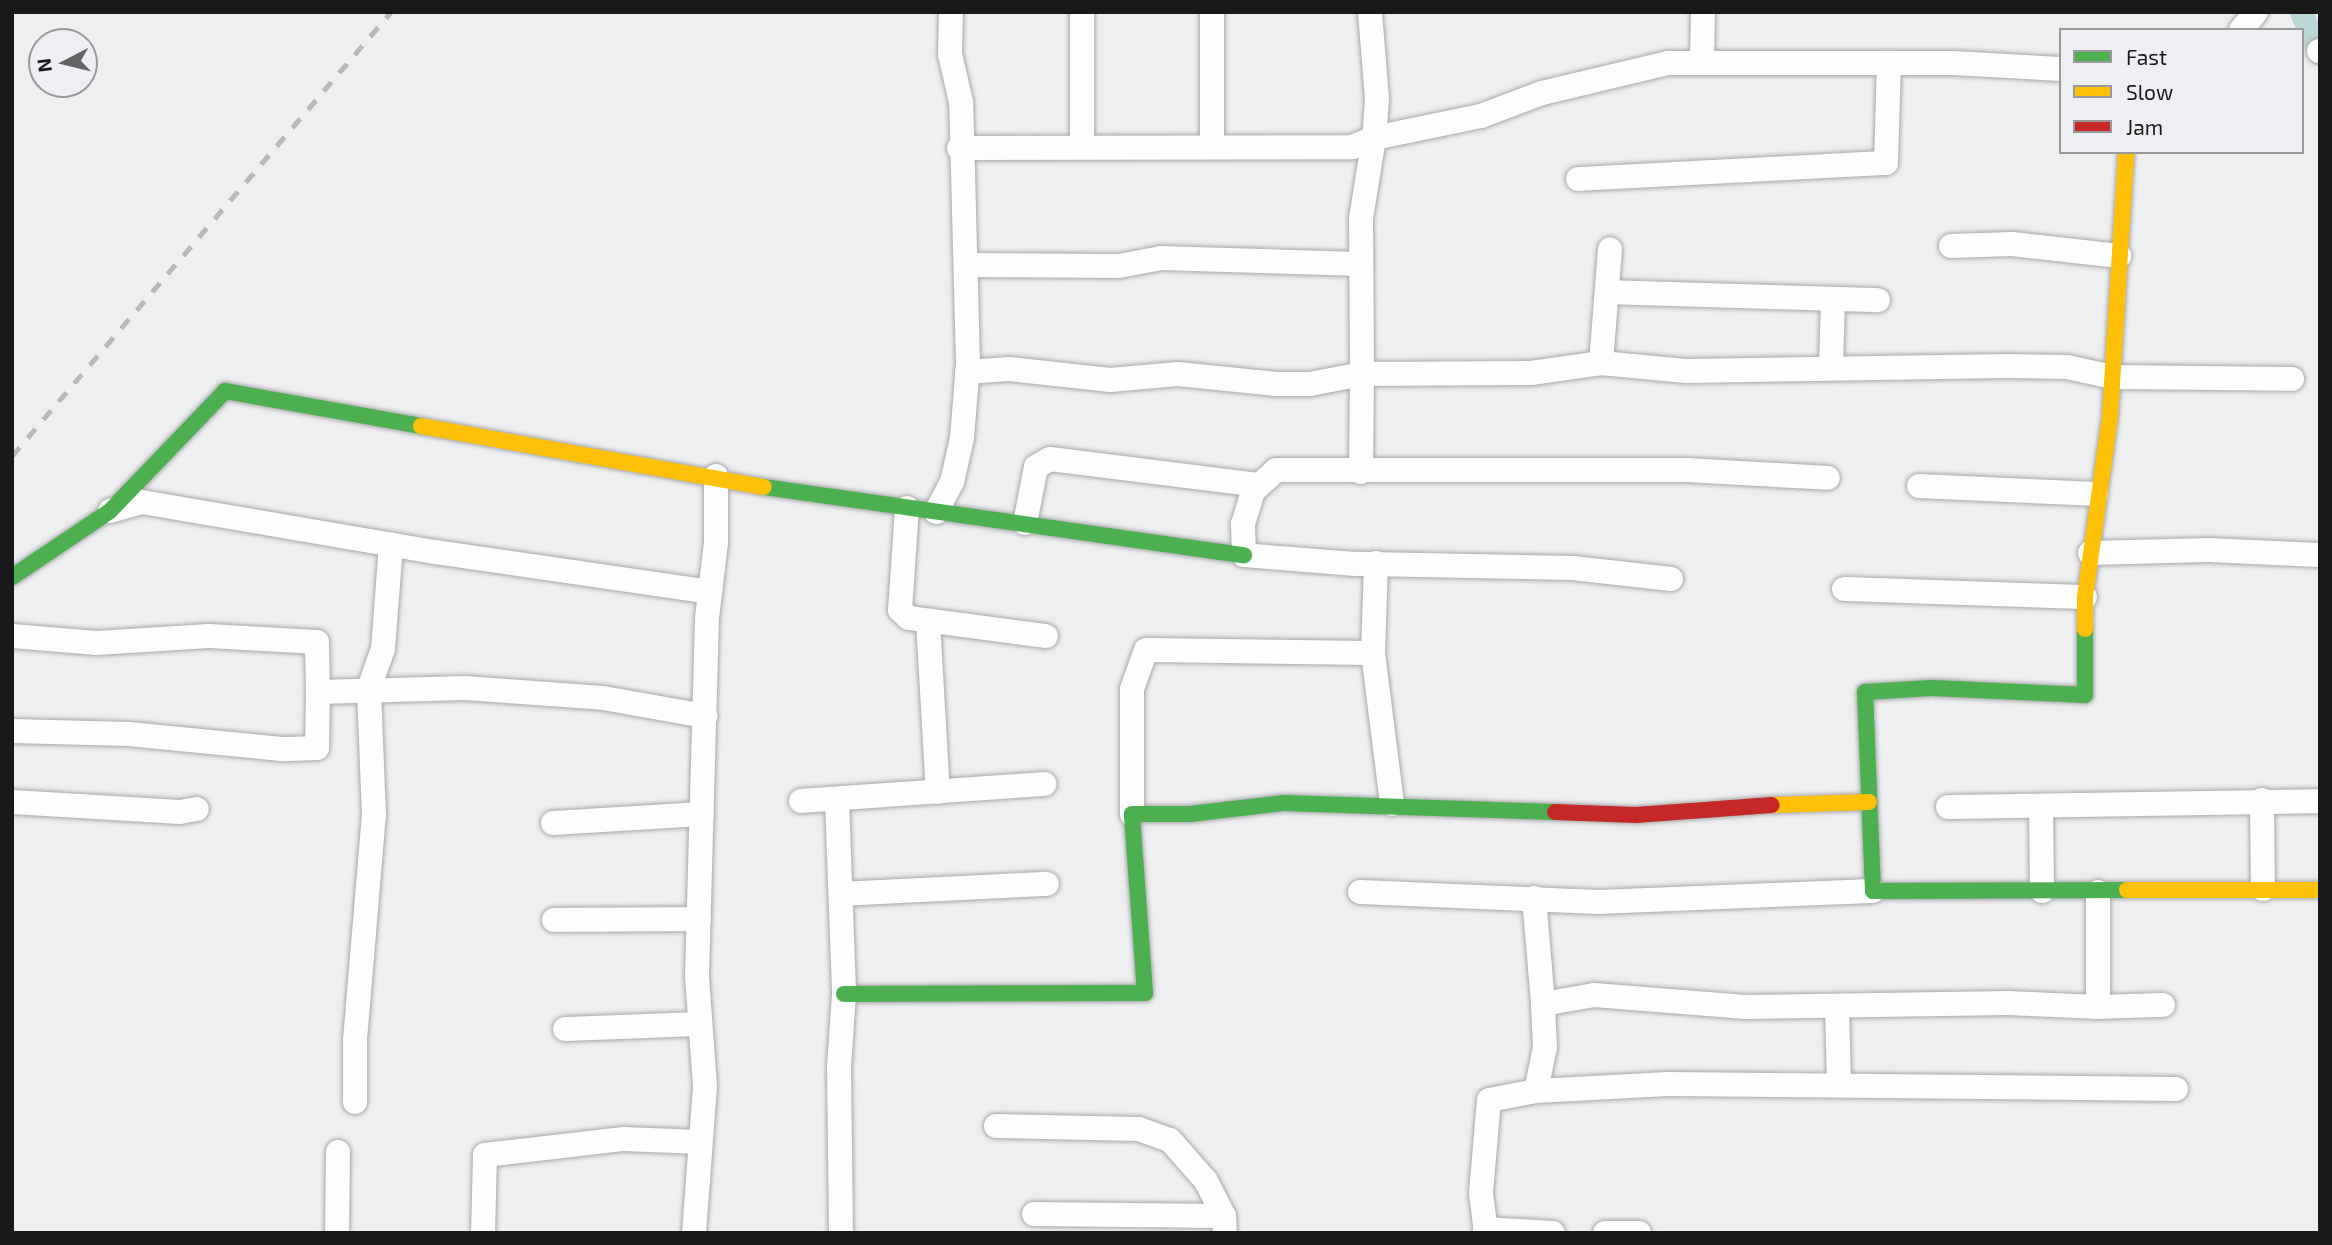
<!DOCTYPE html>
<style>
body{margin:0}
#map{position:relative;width:2332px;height:1245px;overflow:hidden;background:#eeeff1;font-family:"Exo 2",sans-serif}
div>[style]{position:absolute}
.canal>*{height:23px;margin:-11.5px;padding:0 11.5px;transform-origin:11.5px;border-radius:11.5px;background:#bbd6d6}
.roads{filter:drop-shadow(0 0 2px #a8a9aa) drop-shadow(0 0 2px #a8a9aa)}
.street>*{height:24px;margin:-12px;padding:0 12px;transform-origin:12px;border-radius:12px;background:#fcfdfd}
.fast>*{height:16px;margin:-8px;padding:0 8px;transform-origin:8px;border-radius:8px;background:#4caf50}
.slow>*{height:16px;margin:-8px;padding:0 8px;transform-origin:8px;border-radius:8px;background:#ffc107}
.jam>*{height:16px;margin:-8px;padding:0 8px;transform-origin:8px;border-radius:8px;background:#c62828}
.rail>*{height:5px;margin-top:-2.5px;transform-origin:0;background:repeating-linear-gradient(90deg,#b8b9ba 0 12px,transparent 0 24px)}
span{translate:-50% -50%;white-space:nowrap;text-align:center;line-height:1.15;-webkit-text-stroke:6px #edeff2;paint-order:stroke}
.frame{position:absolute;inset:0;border:14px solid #181819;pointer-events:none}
.legend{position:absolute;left:2059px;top:28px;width:245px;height:126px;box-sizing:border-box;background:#edeff2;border:2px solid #98999b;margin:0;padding:9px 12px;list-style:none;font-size:21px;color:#181819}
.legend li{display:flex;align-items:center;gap:14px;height:35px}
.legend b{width:35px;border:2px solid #98999b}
.north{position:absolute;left:28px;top:28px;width:70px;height:70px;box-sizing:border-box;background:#edeff2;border:2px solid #98999b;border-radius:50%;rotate:263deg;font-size:19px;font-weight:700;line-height:28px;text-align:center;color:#181819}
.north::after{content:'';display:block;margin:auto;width:24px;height:32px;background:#636365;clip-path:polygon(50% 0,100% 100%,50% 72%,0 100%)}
</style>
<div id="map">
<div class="canal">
<i style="left:2301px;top:12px;width:46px;rotate:65.7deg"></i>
</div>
<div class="roads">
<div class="street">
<i style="left:1082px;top:12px;width:135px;rotate:90deg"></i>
<i style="left:1212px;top:12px;width:133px;rotate:90deg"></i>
<i style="left:1370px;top:12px;width:87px;rotate:85.4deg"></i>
<i style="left:1377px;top:99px;width:39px;rotate:94deg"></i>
<i style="left:1374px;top:138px;width:109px;rotate:-11.6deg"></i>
<i style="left:1481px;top:116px;width:65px;rotate:-20.7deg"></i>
<i style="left:1542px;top:93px;width:130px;rotate:-13.4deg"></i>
<i style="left:1668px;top:63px;width:285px"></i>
<i style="left:1953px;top:63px;width:108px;rotate:3.2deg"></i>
<i style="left:2241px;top:30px;width:23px;rotate:-50deg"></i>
<i style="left:2319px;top:51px;width:1px"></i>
<i style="left:1702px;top:60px;width:48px;rotate:-88.8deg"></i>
<i style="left:1374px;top:138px;width:81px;rotate:99.2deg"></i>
<i style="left:1361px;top:218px;width:156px;rotate:89.6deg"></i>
<i style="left:1362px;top:374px;width:169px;rotate:-0.3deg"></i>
<i style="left:1531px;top:373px;width:71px;rotate:-8.1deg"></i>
<i style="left:1601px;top:363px;width:85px;rotate:5.4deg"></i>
<i style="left:1686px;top:371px;width:322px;rotate:-0.9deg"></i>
<i style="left:2008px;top:366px;width:59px;rotate:1deg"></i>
<i style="left:2067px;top:367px;width:47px;rotate:12.3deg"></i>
<i style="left:2113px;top:377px;width:179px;rotate:0.6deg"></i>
<i style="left:959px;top:148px;width:393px;rotate:-0.1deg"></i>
<i style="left:1352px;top:147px;width:24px;rotate:-22deg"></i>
<i style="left:1578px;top:179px;width:308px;rotate:-3deg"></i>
<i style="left:1886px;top:163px;width:99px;rotate:-88.3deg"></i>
<i style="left:1951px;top:246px;width:61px;rotate:-1.9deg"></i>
<i style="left:2012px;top:244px;width:108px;rotate:6.4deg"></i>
<i style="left:967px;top:265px;width:152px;rotate:0.4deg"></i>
<i style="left:1119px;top:266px;width:43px;rotate:-10.8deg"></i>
<i style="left:1161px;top:258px;width:199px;rotate:1.7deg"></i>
<i style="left:1607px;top:292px;width:271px;rotate:1.7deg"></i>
<i style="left:1601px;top:363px;width:114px;rotate:-85.5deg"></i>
<i style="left:1831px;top:367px;width:68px;rotate:-88.3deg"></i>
<i style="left:967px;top:372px;width:42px;rotate:-4.1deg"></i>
<i style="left:1009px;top:369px;width:102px;rotate:6.2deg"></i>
<i style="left:1110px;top:380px;width:68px;rotate:-5deg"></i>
<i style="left:1178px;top:374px;width:99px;rotate:5.8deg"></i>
<i style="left:1276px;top:384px;width:34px"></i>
<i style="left:1310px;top:384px;width:53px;rotate:-10.9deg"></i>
<i style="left:1362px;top:374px;width:98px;rotate:90.6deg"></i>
<i style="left:1919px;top:486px;width:177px;rotate:2.6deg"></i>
<i style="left:907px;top:508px;width:102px;rotate:93.9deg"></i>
<i style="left:900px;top:610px;width:12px;rotate:42deg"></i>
<i style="left:909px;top:618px;width:138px;rotate:7.5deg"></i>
<i style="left:110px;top:511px;width:33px;rotate:-16deg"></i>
<i style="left:142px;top:502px;width:298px;rotate:9.7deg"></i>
<i style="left:436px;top:552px;width:277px;rotate:8.3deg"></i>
<i style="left:936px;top:512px;width:34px;rotate:-62deg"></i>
<i style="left:952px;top:482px;width:45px;rotate:-77.2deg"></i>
<i style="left:962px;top:438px;width:75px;rotate:-85.4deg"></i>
<i style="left:968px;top:363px;width:261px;rotate:-91.5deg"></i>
<i style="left:961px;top:102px;width:49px;rotate:-102.9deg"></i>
<i style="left:950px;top:54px;width:42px;rotate:-88.6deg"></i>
<i style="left:1025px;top:523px;width:57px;rotate:-78.9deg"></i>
<i style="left:1036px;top:467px;width:16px;rotate:-30deg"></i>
<i style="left:1050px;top:459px;width:211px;rotate:7.1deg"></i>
<i style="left:2090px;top:553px;width:119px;rotate:-1.4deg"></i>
<i style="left:2209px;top:550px;width:110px;rotate:2.6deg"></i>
<i style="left:1376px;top:563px;width:90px;rotate:91.9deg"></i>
<i style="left:1373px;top:653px;width:152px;rotate:82.8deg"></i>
<i style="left:1671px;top:579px;width:99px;rotate:-173.6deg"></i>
<i style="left:1573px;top:568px;width:218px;rotate:-178.9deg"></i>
<i style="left:1355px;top:564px;width:111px;rotate:-175.4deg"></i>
<i style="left:1244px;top:555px;width:31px;rotate:-92deg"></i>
<i style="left:1243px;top:524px;width:34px;rotate:-73deg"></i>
<i style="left:1253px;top:491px;width:31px;rotate:-42deg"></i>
<i style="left:1276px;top:470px;width:411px"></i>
<i style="left:1687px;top:470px;width:141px;rotate:3.2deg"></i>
<i style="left:1844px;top:589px;width:241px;rotate:1.9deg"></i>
<i style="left:928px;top:621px;width:171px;rotate:86.7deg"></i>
<i style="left:12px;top:636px;width:85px;rotate:4.7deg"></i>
<i style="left:97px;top:643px;width:112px;rotate:-3.6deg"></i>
<i style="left:209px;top:636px;width:108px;rotate:3.2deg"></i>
<i style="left:317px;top:642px;width:50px;rotate:88.9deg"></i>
<i style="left:318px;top:692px;width:56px;rotate:91deg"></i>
<i style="left:317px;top:748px;width:35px;rotate:178deg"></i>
<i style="left:282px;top:749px;width:154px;rotate:-174.4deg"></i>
<i style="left:129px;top:734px;width:117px;rotate:-178.5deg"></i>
<i style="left:318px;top:692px;width:147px;rotate:-1.6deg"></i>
<i style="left:465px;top:688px;width:138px;rotate:4.1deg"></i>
<i style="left:603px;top:698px;width:104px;rotate:10deg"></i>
<i style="left:837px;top:800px;width:194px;rotate:87.9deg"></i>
<i style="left:844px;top:994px;width:73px;rotate:93.9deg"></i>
<i style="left:839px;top:1067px;width:166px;rotate:89.3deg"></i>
<i style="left:2262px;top:800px;width:89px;rotate:89.4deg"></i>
<i style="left:801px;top:801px;width:244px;rotate:-4deg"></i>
<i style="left:12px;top:802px;width:168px;rotate:3.4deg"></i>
<i style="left:180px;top:812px;width:17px;rotate:-10deg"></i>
<i style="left:2041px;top:806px;width:85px;rotate:89.3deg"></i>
<i style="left:1948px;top:807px;width:372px;rotate:-0.9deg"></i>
<i style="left:1132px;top:814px;width:125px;rotate:-90deg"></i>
<i style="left:1132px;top:689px;width:41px;rotate:-70.3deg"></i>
<i style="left:1146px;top:650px;width:227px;rotate:0.8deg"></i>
<i style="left:553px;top:823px;width:149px;rotate:-3.5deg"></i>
<i style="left:1360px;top:892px;width:238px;rotate:2.4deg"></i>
<i style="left:1598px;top:902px;width:275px;rotate:-2.3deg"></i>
<i style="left:841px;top:894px;width:206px;rotate:-2.8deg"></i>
<i style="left:1534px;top:898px;width:106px;rotate:85.1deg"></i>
<i style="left:554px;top:920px;width:145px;rotate:-0.4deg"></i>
<i style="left:1837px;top:1007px;width:78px;rotate:88.5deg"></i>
<i style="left:2098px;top:1007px;width:65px;rotate:-1.8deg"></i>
<i style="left:565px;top:1029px;width:135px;rotate:-2.1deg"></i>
<i style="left:1536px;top:1091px;width:132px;rotate:-3deg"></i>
<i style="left:1668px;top:1084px;width:508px;rotate:0.56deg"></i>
<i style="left:355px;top:1102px;width:62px;rotate:-90deg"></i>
<i style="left:355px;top:1040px;width:226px;rotate:-85.2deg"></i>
<i style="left:374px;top:815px;width:127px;rotate:-92.3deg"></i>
<i style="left:369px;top:688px;width:41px;rotate:-70.3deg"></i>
<i style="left:383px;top:649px;width:105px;rotate:-85.6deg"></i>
<i style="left:996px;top:1126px;width:143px;rotate:1.2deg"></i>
<i style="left:1139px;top:1129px;width:33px;rotate:20deg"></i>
<i style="left:1170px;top:1140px;width:55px;rotate:48.7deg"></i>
<i style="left:1206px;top:1181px;width:39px;rotate:63deg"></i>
<i style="left:1224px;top:1216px;width:17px;rotate:87deg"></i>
<i style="left:1034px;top:1214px;width:190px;rotate:0.6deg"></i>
<i style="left:1485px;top:1229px;width:68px;rotate:3.4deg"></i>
<i style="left:337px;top:1233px;width:81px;rotate:-89.3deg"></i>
<i style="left:483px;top:1233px;width:78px;rotate:-88.5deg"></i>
<i style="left:485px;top:1155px;width:140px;rotate:-6.6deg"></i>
<i style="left:624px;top:1139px;width:76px;rotate:2.3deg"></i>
<i style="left:694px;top:1233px;width:147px;rotate:-85.7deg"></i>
<i style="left:705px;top:1086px;width:110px;rotate:-94.2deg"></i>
<i style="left:697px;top:976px;width:358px;rotate:-88.4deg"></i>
<i style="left:707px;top:618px;width:77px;rotate:-83.2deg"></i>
<i style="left:716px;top:542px;width:66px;rotate:-90deg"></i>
<i style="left:1486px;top:1233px;width:40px;rotate:-97.1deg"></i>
<i style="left:1481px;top:1193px;width:93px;rotate:-85.1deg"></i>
<i style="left:1489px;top:1100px;width:48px;rotate:-10.8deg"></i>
<i style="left:1536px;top:1091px;width:45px;rotate:-78.4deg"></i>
<i style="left:1545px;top:1047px;width:43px;rotate:-92.7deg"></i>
<i style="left:1543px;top:1004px;width:52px;rotate:-10deg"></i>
<i style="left:1594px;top:995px;width:152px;rotate:4.5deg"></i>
<i style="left:1746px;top:1007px;width:262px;rotate:-0.9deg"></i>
<i style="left:2008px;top:1003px;width:90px;rotate:2.5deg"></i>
<i style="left:2098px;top:1007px;width:115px;rotate:-90deg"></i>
<i style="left:1605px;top:1233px;width:34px"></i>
</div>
<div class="fast">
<i style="left:764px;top:487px;width:485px;rotate:8.1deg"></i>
<i style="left:12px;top:577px;width:118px;rotate:-34deg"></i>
<i style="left:110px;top:511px;width:166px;rotate:-46.2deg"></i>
<i style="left:225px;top:391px;width:199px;rotate:10.1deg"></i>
<i style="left:2085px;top:629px;width:66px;rotate:90deg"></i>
<i style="left:2085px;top:695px;width:153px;rotate:-177.4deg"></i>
<i style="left:1932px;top:688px;width:67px;rotate:176.6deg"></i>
<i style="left:1865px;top:692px;width:199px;rotate:87.7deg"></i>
<i style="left:1873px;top:891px;width:254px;rotate:-0.2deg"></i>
<i style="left:844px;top:994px;width:301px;rotate:-0.2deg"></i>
<i style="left:1145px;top:993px;width:179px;rotate:-94.2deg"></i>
<i style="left:1132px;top:814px;width:58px"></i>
<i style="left:1190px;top:814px;width:95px;rotate:-6.7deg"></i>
<i style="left:1284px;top:803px;width:271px;rotate:1.9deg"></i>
</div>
<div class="slow">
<i style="left:421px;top:426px;width:348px;rotate:10.1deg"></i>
<i style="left:2085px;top:629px;width:32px;rotate:-90deg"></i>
<i style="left:2085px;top:597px;width:183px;rotate:-82.1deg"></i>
<i style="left:2110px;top:416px;width:264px;rotate:-86.5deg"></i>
<i style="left:1772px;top:805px;width:97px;rotate:-1.8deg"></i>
<i style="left:2127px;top:890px;width:193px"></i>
</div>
<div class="jam">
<i style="left:1555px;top:812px;width:81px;rotate:2.1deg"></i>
<i style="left:1636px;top:815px;width:136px;rotate:-4.2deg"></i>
</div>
</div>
<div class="rail">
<i style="left:12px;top:456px;width:584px;rotate:-49.52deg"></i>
</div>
<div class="frame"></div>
<ul class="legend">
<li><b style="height:9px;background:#4caf50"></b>Fast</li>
<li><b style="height:9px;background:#ffc107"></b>Slow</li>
<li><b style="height:9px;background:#c62828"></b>Jam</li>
</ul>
<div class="north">N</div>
</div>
